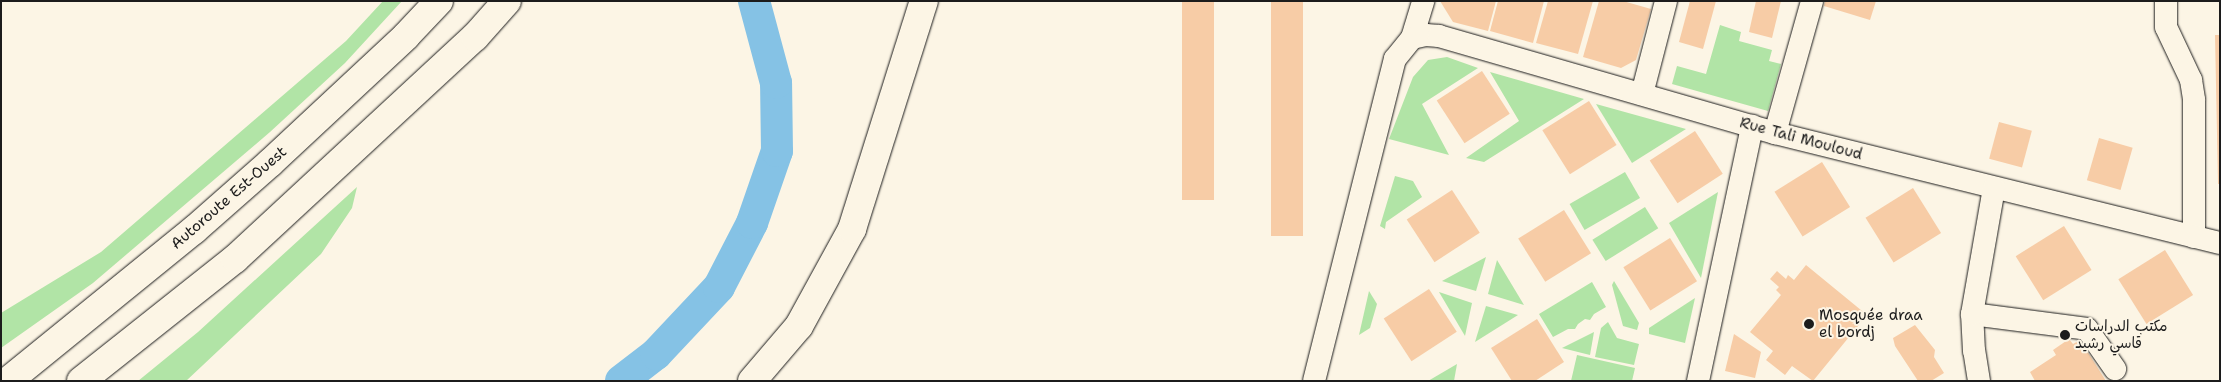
<!DOCTYPE html>
<meta charset="utf-8">
<style>
body{margin:0}
#map{position:relative;width:2221px;height:382px;overflow:hidden;background:#fcf5e5;font-family:"Shantell Sans","Playpen Sans Arabic",sans-serif}
div>[style]{position:absolute}
.green>*{inset:0;background:#b1e4a6;transform-origin:0 0}
.river>*{height:32px;margin:-16px;padding:0 16px;transform-origin:16px;border-radius:16px;background:#85c2e5}
.building>*{inset:0;background:#f7cca6;transform-origin:0 0}
.roads{filter:drop-shadow(0 0 1px #1c1c1c) drop-shadow(0 0 1px #1c1c1c)}
.minor>*{height:22px;margin:-11px;padding:0 11px;transform-origin:11px;border-radius:11px;background:#fcf5e5}
.major>*{height:28px;margin:-14px;padding:0 14px;transform-origin:14px;border-radius:14px;background:#fcf5e5}
.highway>*{height:28px;margin:-14px;padding:0 14px;transform-origin:14px;border-radius:14px;background:#fcf5e5}
.dots>*{width:14px;height:14px;translate:-50% -50%;box-sizing:border-box;border:2px solid #fcf5e5;border-radius:50%}
span{translate:-50% -50%;white-space:nowrap;text-align:center;line-height:1.15;-webkit-text-stroke:4px #fcf5e5;paint-order:stroke}
.street-label{font-size:15px;color:#1c1c1c}
.poi-label{font-size:15px;color:#1c1c1c}
.left{translate:0 -50%;text-align:left}
.frame{position:absolute;inset:0;border:2px solid #1c1c1c;pointer-events:none}
</style>
<div id="map">
<div class="green">
<i style="clip-path:polygon(383px 1px,402px 1px,345px 63px,270px 132px,93px 283px,1px 348px,1px 313px,101px 252px,346px 41px)"></i>
<i style="clip-path:polygon(1720px 25px,1741px 32px,1739px 41px,1772px 50px,1769px 61px,1781px 64px,1768px 111px,1672px 84px,1677px 66px,1706px 74px)"></i>
<i style="clip-path:polygon(1447px 57px,1478px 68px,1422px 104px,1449px 155px,1389px 139px,1413px 77px,1428px 60px)"></i>
<i style="clip-path:polygon(1490px 72px,1584px 99px,1484px 162px,1466px 158px,1519px 121px)"></i>
<i style="clip-path:polygon(1596px 104px,1686px 129px,1632px 163px)"></i>
<i style="left:1625px;top:172px;width:30px;height:64px;rotate:60deg"></i>
<i style="clip-path:polygon(1395px 176px,1413px 181px,1422px 197px,1386px 222px,1385px 229px,1380px 226px)"></i>
<i style="clip-path:polygon(357px 187px,352px 208px,321px 254px,186px 381px,138px 381px,198px 332px)"></i>
<i style="clip-path:polygon(1718px 192px,1701px 278px,1669px 223px)"></i>
<i style="left:1645px;top:207px;width:25px;height:62px;rotate:58deg"></i>
<i style="clip-path:polygon(1486px 257px,1476px 291px,1442px 281px)"></i>
<i style="clip-path:polygon(1497px 260px,1524px 305px,1488px 294px)"></i>
<i style="clip-path:polygon(1614px 281px,1639px 323px,1637px 330px,1623px 326px,1612px 285px)"></i>
<i style="clip-path:polygon(1592px 282px,1606px 307px,1594px 314px,1590px 320px,1585px 319px,1578px 324px,1575px 329px,1568px 329px,1553px 337px,1539px 314px)"></i>
<i style="clip-path:polygon(1369px 291px,1377px 304px,1370px 328px,1359px 335px)"></i>
<i style="clip-path:polygon(1439px 292px,1472px 303px,1465px 336px)"></i>
<i style="clip-path:polygon(1695px 298px,1685px 343px,1649px 334px,1649px 328px)"></i>
<i style="clip-path:polygon(1486px 306px,1518px 315px,1475px 342px)"></i>
<i style="clip-path:polygon(1608px 322px,1617px 338px,1639px 344px,1634px 365px,1595px 357px,1601px 328px)"></i>
<i style="clip-path:polygon(1594px 332px,1590px 355px,1562px 348px)"></i>
<i style="clip-path:polygon(1577px 355px,1635px 368px,1632px 381px,1571px 381px)"></i>
<i style="clip-path:polygon(1457px 364px,1454px 381px,1428px 381px)"></i>
</div>
<div class="river">
<i style="left:621px;top:381px;width:44px;rotate:-37.6deg"></i>
<i style="left:656px;top:354px;width:92px;rotate:-46.8deg"></i>
<i style="left:719px;top:287px;width:72px;rotate:-62.7deg"></i>
<i style="left:752px;top:223px;width:76px;rotate:-70.9deg"></i>
<i style="left:777px;top:151px;width:68px;rotate:-90.8deg"></i>
<i style="left:776px;top:83px;width:85px;rotate:-105deg"></i>
</div>
<div class="building">
<i style="left:1182px;top:1px;width:32px;height:199px"></i>
<i style="left:1271px;top:1px;width:32px;height:235px"></i>
<i style="clip-path:polygon(1440px 1px,1496px 1px,1488px 31px,1453px 22px)"></i>
<i style="clip-path:polygon(1498px 1px,1544px 1px,1533px 43px,1490px 31px)"></i>
<i style="clip-path:polygon(1548px 1px,1593px 1px,1578px 54px,1536px 43px)"></i>
<i style="clip-path:polygon(1599px 1px,1623px 1px,1651px 9px,1636px 60px,1621px 68px,1583px 57px)"></i>
<i style="clip-path:polygon(1690px 1px,1716px 1px,1703px 49px,1679px 42px)"></i>
<i style="clip-path:polygon(1756px 1px,1781px 1px,1772px 38px,1749px 32px)"></i>
<i style="clip-path:polygon(1825px 1px,1876px 1px,1870px 20px,1824px 6px)"></i>
<i style="clip-path:polygon(2215px 35px,2220px 35px,2220px 184px,2218px 184px)"></i>
<i style="left:1482px;top:71px;width:51px;height:54px;rotate:57deg"></i>
<i style="left:1589px;top:101px;width:52px;height:55px;rotate:58deg"></i>
<i style="left:1999px;top:122px;width:34px;height:38px;rotate:15deg"></i>
<i style="left:1695px;top:131px;width:51px;height:54px;rotate:57deg"></i>
<i style="left:2099px;top:138px;width:35px;height:44px;rotate:16deg"></i>
<i style="left:1822px;top:162px;width:53px;height:56px;rotate:58deg"></i>
<i style="left:1913px;top:188px;width:53px;height:56px;rotate:58deg"></i>
<i style="left:1452px;top:190px;width:51px;height:54px;rotate:57deg"></i>
<i style="left:1564px;top:210px;width:51px;height:54px;rotate:58deg"></i>
<i style="left:2064px;top:226px;width:52px;height:57px;rotate:58deg"></i>
<i style="left:1670px;top:238px;width:51px;height:55px;rotate:58deg"></i>
<i style="left:2165px;top:250px;width:53px;height:55px;rotate:58deg"></i>
<i style="clip-path:polygon(1806px 265px,1867px 315px,1813px 381px,1792px 366px,1785px 375px,1766px 360px,1773px 351px,1750px 332px,1781px 295px,1776px 290px,1779px 287px,1770px 279px,1777px 271px,1786px 279px,1788px 275px,1794px 280px)"></i>
<i style="left:1429px;top:289px;width:51px;height:54px;rotate:57deg"></i>
<i style="clip-path:polygon(1537px 319px,1564px 362px,1535px 381px,1512px 381px,1491px 348px)"></i>
<i style="clip-path:polygon(1915px 325px,1935px 350px,1934px 357px,1944px 373px,1931px 381px,1918px 381px,1895px 346px,1893px 338px)"></i>
<i style="clip-path:polygon(1734px 334px,1761px 352px,1755px 378px,1725px 371px)"></i>
<i style="clip-path:polygon(2069px 339px,2073px 344px,2080px 340px,2106px 381px,2035px 381px,2030px 372px,2056px 355px,2053px 350px)"></i>
</div>
<div class="roads">
<div class="minor">
<i style="left:2166px;top:1px;width:26px;rotate:90deg"></i>
<i style="left:2166px;top:27px;width:59px;rotate:64.7deg"></i>
<i style="left:2191px;top:80px;width:20px;rotate:81deg"></i>
<i style="left:2194px;top:100px;width:137px;rotate:90deg"></i>
<i style="left:1412px;top:38px;width:39px;rotate:-73deg"></i>
<i style="left:1642px;top:94px;width:96px;rotate:-75.5deg"></i>
<i style="left:1775px;top:133px;width:137px;rotate:-74.3deg"></i>
<i style="left:1972px;top:314px;width:116px;rotate:7.4deg"></i>
<i style="left:2087px;top:329px;width:49px;rotate:55deg"></i>
<i style="left:1314px;top:381px;width:332px;rotate:-75.9deg"></i>
<i style="left:1395px;top:59px;width:27px;rotate:-51deg"></i>
<i style="left:1412px;top:38px;width:14px;rotate:-12deg"></i>
<i style="left:1426px;top:35px;width:13px;rotate:4deg"></i>
<i style="left:1439px;top:36px;width:350px;rotate:16.1deg"></i>
<i style="left:1775px;top:133px;width:458px;rotate:13.9deg"></i>
<i style="left:1698px;top:381px;width:261px;rotate:-78deg"></i>
<i style="left:1979px;top:381px;width:30px;rotate:-99deg"></i>
<i style="left:1974px;top:351px;width:37px;rotate:-93deg"></i>
<i style="left:1972px;top:314px;width:128px;rotate:-80.1deg"></i>
</div>
<div class="major">
<i style="left:752px;top:381px;width:72px;rotate:-49.5deg"></i>
<i style="left:799px;top:326px;width:111px;rotate:-61.3deg"></i>
<i style="left:852px;top:229px;width:239px;rotate:-72.5deg"></i>
</div>
<div class="highway">
<i style="left:8px;top:381px;width:240px;rotate:-39.1deg"></i>
<i style="left:194px;top:230px;width:101px;rotate:-41.4deg"></i>
<i style="left:270px;top:163px;width:186px;rotate:-43deg"></i>
<i style="left:406px;top:36px;width:48px;rotate:-46.7deg"></i>
<i style="left:81px;top:381px;width:196px;rotate:-38.4deg"></i>
<i style="left:235px;top:259px;width:327px;rotate:-42.8deg"></i>
<i style="left:475px;top:37px;width:48px;rotate:-48.4deg"></i>
</div>
</div>
<div class="dots">
<i style="left:1809px;top:324px;background:#1c1c1c"></i>
<i style="left:2065px;top:335px;background:#1c1c1c"></i>
</div>
<div class="street-label">
<span style="left:1801px;top:139px;rotate:15deg">Rue Tali Mouloud</span>
<span style="left:229px;top:198px;rotate:-41deg">Autoroute Est-Ouest</span>
</div>
<div class="poi-label">
<span class="left" style="left:1819px;top:324px">Mosquée draa<br>el bordj</span>
<span class="left" style="left:2075px;top:335px">مكتب الدراسات<br>قاسي رشيد</span>
</div>
<div class="frame"></div>
</div>
